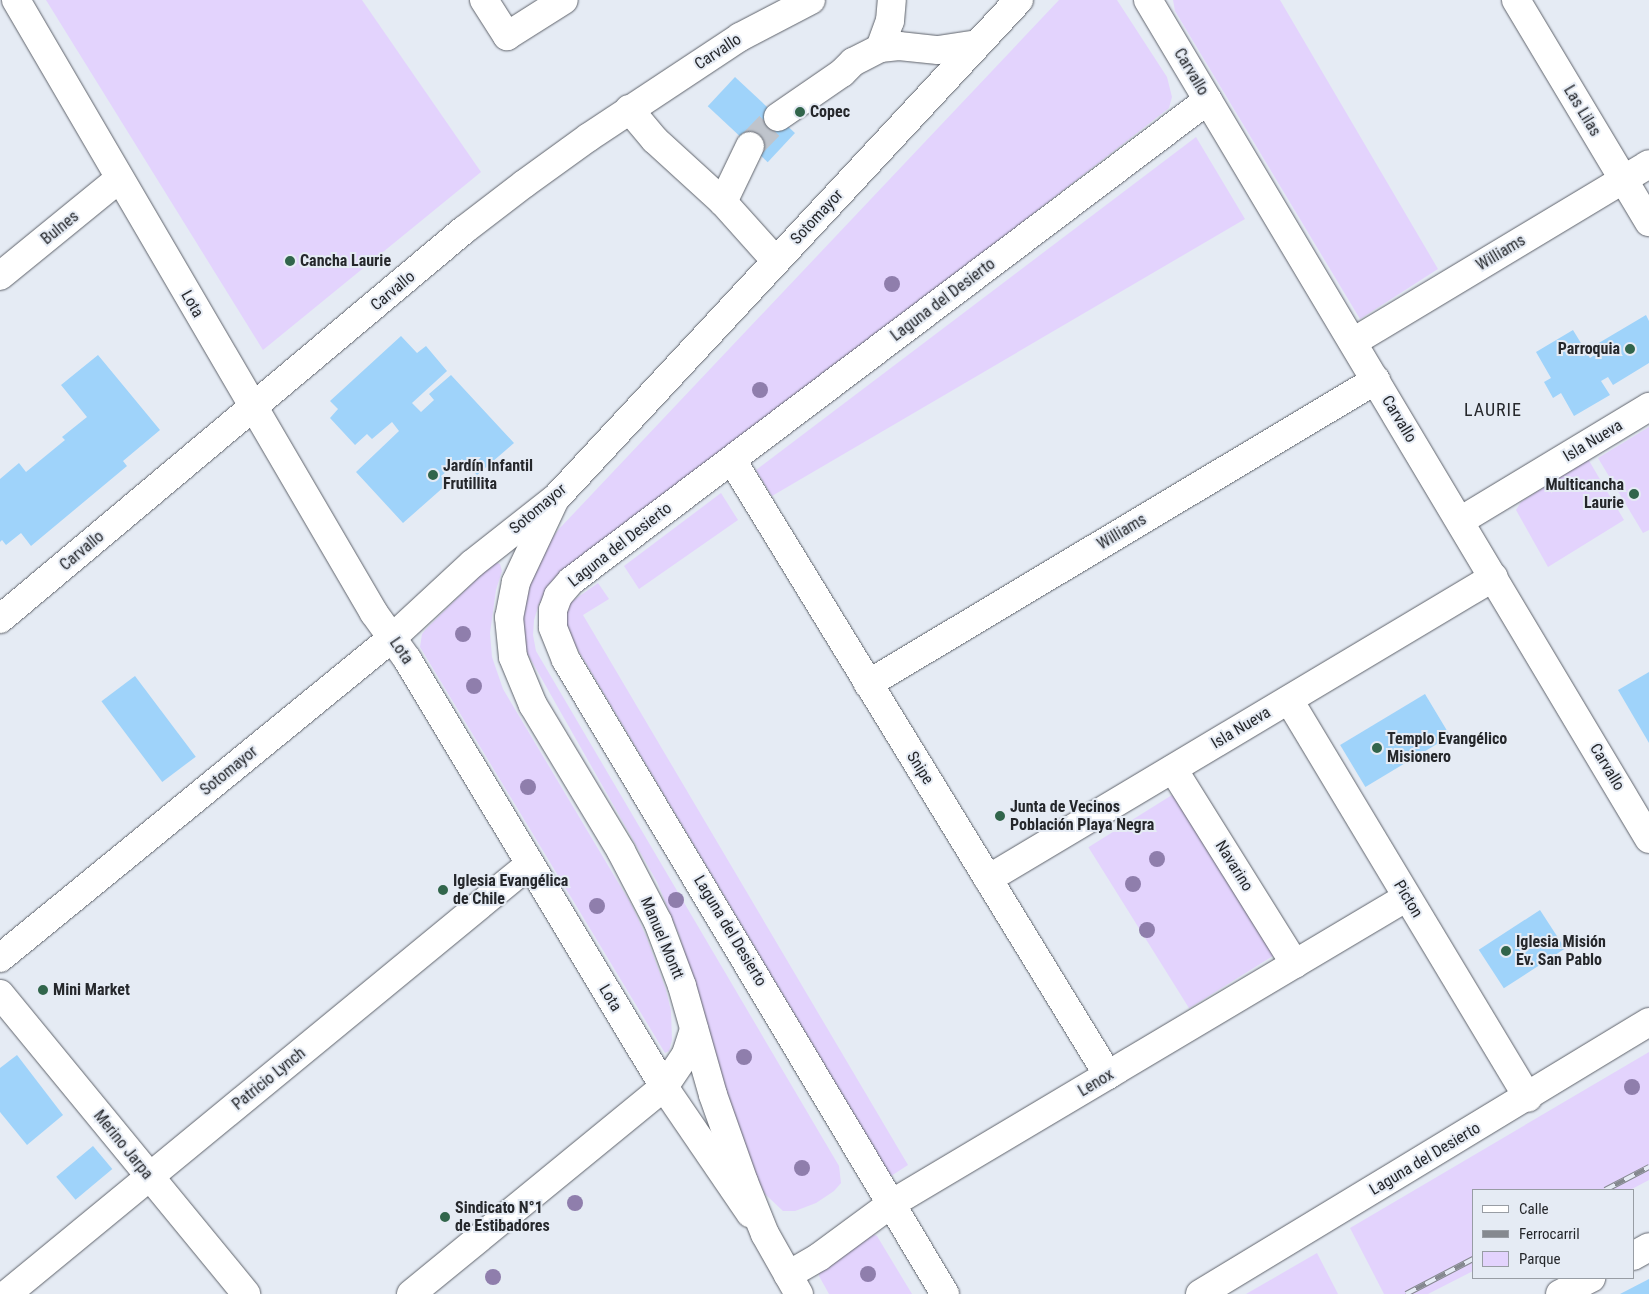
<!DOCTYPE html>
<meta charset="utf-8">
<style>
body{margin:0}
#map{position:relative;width:1649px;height:1294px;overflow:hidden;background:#e5ebf4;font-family:"Roboto Condensed",sans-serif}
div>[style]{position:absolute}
.green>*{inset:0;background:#e3d3fd;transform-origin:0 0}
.building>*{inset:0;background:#9fd3fa;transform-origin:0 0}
.minor-tunnel>*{height:28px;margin-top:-14px;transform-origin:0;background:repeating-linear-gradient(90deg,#bfc4cc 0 28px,transparent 0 42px)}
.roads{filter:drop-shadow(0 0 1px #5f636b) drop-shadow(0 0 1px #5f636b)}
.minor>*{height:28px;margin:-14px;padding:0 14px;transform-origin:14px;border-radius:14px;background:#fff}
.major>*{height:28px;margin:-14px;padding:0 14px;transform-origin:14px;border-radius:14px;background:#fff}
.rail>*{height:5.5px;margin-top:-2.75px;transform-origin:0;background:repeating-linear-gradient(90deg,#e5ebf4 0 11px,#85898f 0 22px);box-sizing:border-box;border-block:1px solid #85898f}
.trees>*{width:16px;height:16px;margin:-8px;border-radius:50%;background:#8f7eac}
.dots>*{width:14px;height:14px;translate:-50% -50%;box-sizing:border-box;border:2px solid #e5ebf4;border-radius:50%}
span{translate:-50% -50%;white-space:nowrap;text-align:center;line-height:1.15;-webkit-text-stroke:4px #e5ebf4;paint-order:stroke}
.street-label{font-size:16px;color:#25272b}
.poi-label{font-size:16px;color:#25272b;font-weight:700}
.left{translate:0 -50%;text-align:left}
.right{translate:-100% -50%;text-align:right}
.neighbourhood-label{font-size:18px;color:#25272b;letter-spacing:1px}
.legend{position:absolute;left:1472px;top:1189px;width:162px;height:90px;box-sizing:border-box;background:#e5ebf4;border:1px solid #989da4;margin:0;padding:6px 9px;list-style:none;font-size:15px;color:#25272b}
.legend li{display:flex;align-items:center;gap:10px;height:25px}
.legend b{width:25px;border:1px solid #989da4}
</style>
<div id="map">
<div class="green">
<i style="clip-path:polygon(46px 0,362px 0,481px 172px,263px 350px)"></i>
<i style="clip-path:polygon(1059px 0,1117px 0,1167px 77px,1172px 97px,1169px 108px,549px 590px,539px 604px,534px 620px,533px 635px,536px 651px,839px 1166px,841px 1183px,834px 1191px,816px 1203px,795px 1211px,783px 1211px,765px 1194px,748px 1160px,716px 1074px,680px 937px,657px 882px,526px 651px,519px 603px,543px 550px,559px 529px)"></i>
<i style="clip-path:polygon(1173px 0,1280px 0,1438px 269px,1360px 319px,1175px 11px)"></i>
<i style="clip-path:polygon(1196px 137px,1245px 219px,772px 496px,756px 470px)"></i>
<i style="clip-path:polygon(1649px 427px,1649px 530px,1643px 533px,1598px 458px)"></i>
<i style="clip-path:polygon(1588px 459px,1624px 520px,1548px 567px,1516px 510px,1521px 502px)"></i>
<i style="clip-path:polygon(721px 493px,738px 520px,639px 589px,624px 566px)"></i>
<i style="clip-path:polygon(494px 562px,500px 564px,502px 571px,496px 590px,490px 633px,492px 657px,503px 689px,631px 904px,646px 936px,666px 990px,671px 1011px,672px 1040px,669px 1051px,665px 1053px,420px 647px,422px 634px,426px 629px)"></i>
<i style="clip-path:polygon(598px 583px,609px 599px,583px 615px,908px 1165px,891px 1176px,565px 628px,564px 610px,571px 602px)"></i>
<i style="left:1180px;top:790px;width:190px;height:108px;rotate:58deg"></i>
<i style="clip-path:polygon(1649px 1052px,1649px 1180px,1630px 1190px,1473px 1190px,1473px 1271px,1428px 1294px,1384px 1294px,1350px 1228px)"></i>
<i style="clip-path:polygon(872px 1234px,877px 1236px,912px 1294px,829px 1294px,819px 1276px,820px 1260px)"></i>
<i style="clip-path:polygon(1317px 1253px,1338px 1294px,1246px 1294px)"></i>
</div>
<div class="building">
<i style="left:735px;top:77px;width:82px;height:40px;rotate:43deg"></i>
<i style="clip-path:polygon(1646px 315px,1649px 321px,1649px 363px,1613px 385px,1608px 377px,1601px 381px,1610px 395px,1574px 416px,1561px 393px,1553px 398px,1544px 382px,1551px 378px,1536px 352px,1573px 330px,1590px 358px,1596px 354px,1592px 347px)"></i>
<i style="clip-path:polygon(401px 336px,417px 353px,426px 346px,447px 371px,412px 403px,421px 412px,434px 400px,429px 394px,451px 375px,514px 443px,477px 475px,462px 459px,441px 476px,446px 485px,403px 523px,356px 472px,399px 431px,392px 422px,372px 439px,367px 434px,355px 445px,330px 418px,338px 409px,330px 401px)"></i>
<i style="clip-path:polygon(98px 355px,160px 430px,123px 461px,127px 466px,31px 546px,21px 533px,6px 545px,2px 540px,0 542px,0 479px,19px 463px,26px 472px,65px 440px,62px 437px,87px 417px,61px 385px)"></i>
<i style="clip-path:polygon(1649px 672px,1649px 743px,1618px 690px)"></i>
<i style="left:135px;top:676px;width:101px;height:42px;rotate:53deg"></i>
<i style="left:1425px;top:694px;width:49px;height:99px;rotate:59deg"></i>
<i style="left:1540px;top:910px;width:46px;height:73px;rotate:57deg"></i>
<i style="clip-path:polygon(17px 1055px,63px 1115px,27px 1145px,0 1112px,0 1068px)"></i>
<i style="left:93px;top:1146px;width:30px;height:48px;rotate:50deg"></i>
<i style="clip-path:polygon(1649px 1279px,1649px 1294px,1620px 1294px)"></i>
</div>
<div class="minor-tunnel">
<i style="left:750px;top:146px;width:40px;rotate:-46deg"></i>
</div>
<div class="roads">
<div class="minor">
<i style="left:16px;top:0;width:710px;rotate:59.71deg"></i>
<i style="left:374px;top:613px;width:57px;rotate:54.3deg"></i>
<i style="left:407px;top:659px;width:499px;rotate:59deg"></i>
<i style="left:664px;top:1087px;width:153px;rotate:55.7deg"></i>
<i style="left:484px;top:0;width:43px;rotate:57.4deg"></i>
<i style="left:507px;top:36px;width:67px;rotate:-32.3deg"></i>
<i style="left:1148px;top:0;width:977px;rotate:59.16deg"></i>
<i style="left:1516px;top:0;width:259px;rotate:59.1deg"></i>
<i style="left:880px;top:48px;width:29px;rotate:-70deg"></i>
<i style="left:890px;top:21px;width:21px;rotate:-85deg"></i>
<i style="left:629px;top:109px;width:40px;rotate:50deg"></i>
<i style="left:655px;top:140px;width:92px;rotate:42.4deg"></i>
<i style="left:723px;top:202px;width:79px;rotate:48.1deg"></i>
<i style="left:778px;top:117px;width:78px;rotate:-34.5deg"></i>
<i style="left:842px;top:73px;width:16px;rotate:-45deg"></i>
<i style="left:853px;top:62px;width:30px;rotate:-27deg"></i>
<i style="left:880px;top:48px;width:19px;rotate:-6deg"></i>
<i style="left:899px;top:46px;width:39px;rotate:6deg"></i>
<i style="left:938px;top:50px;width:40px;rotate:-8.5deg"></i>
<i style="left:723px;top:202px;width:62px;rotate:-64.3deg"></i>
<i style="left:0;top:276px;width:154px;rotate:-39.2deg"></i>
<i style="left:1353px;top:342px;width:345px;rotate:-31deg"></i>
<i style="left:732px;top:460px;width:721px;rotate:58.56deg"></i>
<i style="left:1460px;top:521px;width:221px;rotate:-31.1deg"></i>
<i style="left:868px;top:684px;width:592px;rotate:-30.9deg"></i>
<i style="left:1289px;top:700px;width:464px;rotate:59deg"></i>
<i style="left:1173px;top:769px;width:230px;rotate:58deg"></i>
<i style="left:988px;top:879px;width:589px;rotate:-30.83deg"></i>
<i style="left:0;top:994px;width:388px;rotate:50.6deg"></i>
<i style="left:788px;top:1275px;width:36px;rotate:-30deg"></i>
<i style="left:819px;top:1257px;width:89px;rotate:-36.4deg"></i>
<i style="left:891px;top:1204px;width:600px;rotate:-30.75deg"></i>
<i style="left:7px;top:1294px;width:677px;rotate:-39.43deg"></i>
<i style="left:411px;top:1294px;width:327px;rotate:-39.3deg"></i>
<i style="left:664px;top:1087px;width:40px;rotate:-56deg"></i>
<i style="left:686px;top:1054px;width:26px;rotate:-72deg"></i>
<i style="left:945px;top:1294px;width:739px;rotate:-120.87deg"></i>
<i style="left:566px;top:660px;width:35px;rotate:-112deg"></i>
<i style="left:553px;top:627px;width:17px;rotate:-90deg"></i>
<i style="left:553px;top:610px;width:15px;rotate:-70deg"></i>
<i style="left:558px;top:596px;width:20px;rotate:-49deg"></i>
<i style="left:571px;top:581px;width:798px;rotate:-37.06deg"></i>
<i style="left:1200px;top:1294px;width:525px;rotate:-31.21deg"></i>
</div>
<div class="major">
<i style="left:555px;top:499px;width:92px;rotate:115.2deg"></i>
<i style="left:516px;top:582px;width:36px;rotate:101deg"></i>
<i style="left:509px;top:617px;width:40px;rotate:84.3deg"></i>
<i style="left:513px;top:657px;width:52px;rotate:67.4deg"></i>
<i style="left:533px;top:705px;width:170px;rotate:58.9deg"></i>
<i style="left:621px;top:851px;width:80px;rotate:62.5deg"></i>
<i style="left:658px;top:922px;width:68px;rotate:69.4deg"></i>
<i style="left:682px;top:986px;width:113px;rotate:74.1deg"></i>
<i style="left:713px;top:1095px;width:92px;rotate:70.4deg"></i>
<i style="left:744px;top:1182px;width:56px;rotate:68deg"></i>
<i style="left:765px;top:1234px;width:69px;rotate:60.5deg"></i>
<i style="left:0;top:619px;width:605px;rotate:-39.98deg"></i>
<i style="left:464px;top:230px;width:76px;rotate:-37.5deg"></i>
<i style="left:524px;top:184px;width:80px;rotate:-35.9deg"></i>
<i style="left:589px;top:137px;width:181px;rotate:-33.5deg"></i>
<i style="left:740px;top:37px;width:80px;rotate:-27.5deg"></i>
<i style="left:0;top:958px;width:506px;rotate:-39.23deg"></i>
<i style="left:392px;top:638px;width:109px;rotate:-42.8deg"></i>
<i style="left:472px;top:564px;width:107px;rotate:-38.2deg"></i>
<i style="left:556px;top:498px;width:680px;rotate:-47.09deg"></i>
<i style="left:1633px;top:1256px;width:18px;rotate:-29deg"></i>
<i style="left:1560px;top:1294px;width:35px;rotate:-27deg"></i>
</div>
</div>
<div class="rail">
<i style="left:1605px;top:1190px;width:50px;rotate:-27.6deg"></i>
<i style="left:1406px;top:1294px;width:76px;rotate:-27.6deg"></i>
</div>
<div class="trees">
<i style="left:892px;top:284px"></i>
<i style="left:760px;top:390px"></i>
<i style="left:463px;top:634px"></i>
<i style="left:474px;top:686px"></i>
<i style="left:528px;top:787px"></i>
<i style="left:1157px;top:859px"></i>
<i style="left:1133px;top:884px"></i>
<i style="left:676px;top:900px"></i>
<i style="left:597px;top:906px"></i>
<i style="left:1147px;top:930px"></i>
<i style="left:744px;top:1057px"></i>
<i style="left:1632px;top:1087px"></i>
<i style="left:802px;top:1168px"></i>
<i style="left:575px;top:1203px"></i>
<i style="left:868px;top:1274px"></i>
<i style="left:493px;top:1277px"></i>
</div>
<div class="dots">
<i style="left:800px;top:112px;background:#31654b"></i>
<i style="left:290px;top:261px;background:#31654b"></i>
<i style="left:1630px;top:349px;background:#31654b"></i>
<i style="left:433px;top:475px;background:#31654b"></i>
<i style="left:1634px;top:494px;background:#31654b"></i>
<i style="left:1377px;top:748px;background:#31654b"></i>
<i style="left:1000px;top:816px;background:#31654b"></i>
<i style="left:443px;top:890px;background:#31654b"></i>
<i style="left:1506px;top:951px;background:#31654b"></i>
<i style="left:43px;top:990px;background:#31654b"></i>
<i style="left:445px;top:1217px;background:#31654b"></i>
</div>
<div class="street-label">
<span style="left:718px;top:52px;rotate:-33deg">Carvallo</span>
<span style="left:1191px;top:72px;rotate:59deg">Carvallo</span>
<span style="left:1582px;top:111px;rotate:59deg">Las Lilas</span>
<span style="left:817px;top:217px;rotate:-47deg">Sotomayor</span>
<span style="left:60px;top:228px;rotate:-39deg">Bulnes</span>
<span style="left:1501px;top:253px;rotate:-31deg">Williams</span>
<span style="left:393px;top:291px;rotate:-40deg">Carvallo</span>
<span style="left:943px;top:300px;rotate:-37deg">Laguna del Desierto</span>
<span style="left:192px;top:304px;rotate:60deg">Lota</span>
<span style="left:1399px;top:419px;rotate:59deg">Carvallo</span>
<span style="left:1593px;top:441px;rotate:-31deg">Isla Nueva</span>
<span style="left:538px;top:509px;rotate:-40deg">Sotomayor</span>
<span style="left:1122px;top:532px;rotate:-31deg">Williams</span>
<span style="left:620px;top:545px;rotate:-38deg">Laguna del Desierto</span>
<span style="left:82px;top:551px;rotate:-40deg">Carvallo</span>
<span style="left:401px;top:651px;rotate:56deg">Lota</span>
<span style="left:1241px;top:728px;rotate:-31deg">Isla Nueva</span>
<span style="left:1607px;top:767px;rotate:59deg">Carvallo</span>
<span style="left:920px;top:768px;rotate:58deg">Snipe</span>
<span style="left:229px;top:771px;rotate:-39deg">Sotomayor</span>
<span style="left:1234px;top:866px;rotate:58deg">Navarino</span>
<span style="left:1408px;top:899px;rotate:59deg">Picton</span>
<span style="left:730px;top:931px;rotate:59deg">Laguna del Desierto</span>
<span style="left:662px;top:938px;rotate:67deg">Manuel Montt</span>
<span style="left:610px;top:998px;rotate:59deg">Lota</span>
<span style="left:269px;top:1079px;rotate:-39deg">Patricio Lynch</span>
<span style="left:1096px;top:1083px;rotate:-31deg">Lenox</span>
<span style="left:123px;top:1145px;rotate:51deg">Merino Jarpa</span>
<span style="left:1425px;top:1159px;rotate:-31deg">Laguna del Desierto</span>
</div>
<div class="poi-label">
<span class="left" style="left:810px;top:112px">Copec</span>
<span class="left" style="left:300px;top:261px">Cancha Laurie</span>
<span class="right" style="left:1620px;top:349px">Parroquia</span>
<span class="left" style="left:443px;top:475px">Jardín Infantil<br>Frutillita</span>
<span class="right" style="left:1624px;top:494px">Multicancha<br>Laurie</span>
<span class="left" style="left:1387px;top:748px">Templo Evangélico<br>Misionero</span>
<span class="left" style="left:1010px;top:816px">Junta de Vecinos<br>Población Playa Negra</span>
<span class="left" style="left:453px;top:890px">Iglesia Evangélica<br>de Chile</span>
<span class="left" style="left:1516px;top:951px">Iglesia Misión<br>Ev. San Pablo</span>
<span class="left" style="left:53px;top:990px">Mini Market</span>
<span class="left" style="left:455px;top:1217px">Sindicato N°1<br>de Estibadores</span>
</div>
<div class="neighbourhood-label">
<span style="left:1493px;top:410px">LAURIE</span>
</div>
<ul class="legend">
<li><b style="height:6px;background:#fff"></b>Calle</li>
<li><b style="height:6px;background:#85898f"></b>Ferrocarril</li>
<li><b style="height:14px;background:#e3d3fd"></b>Parque</li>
</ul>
</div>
